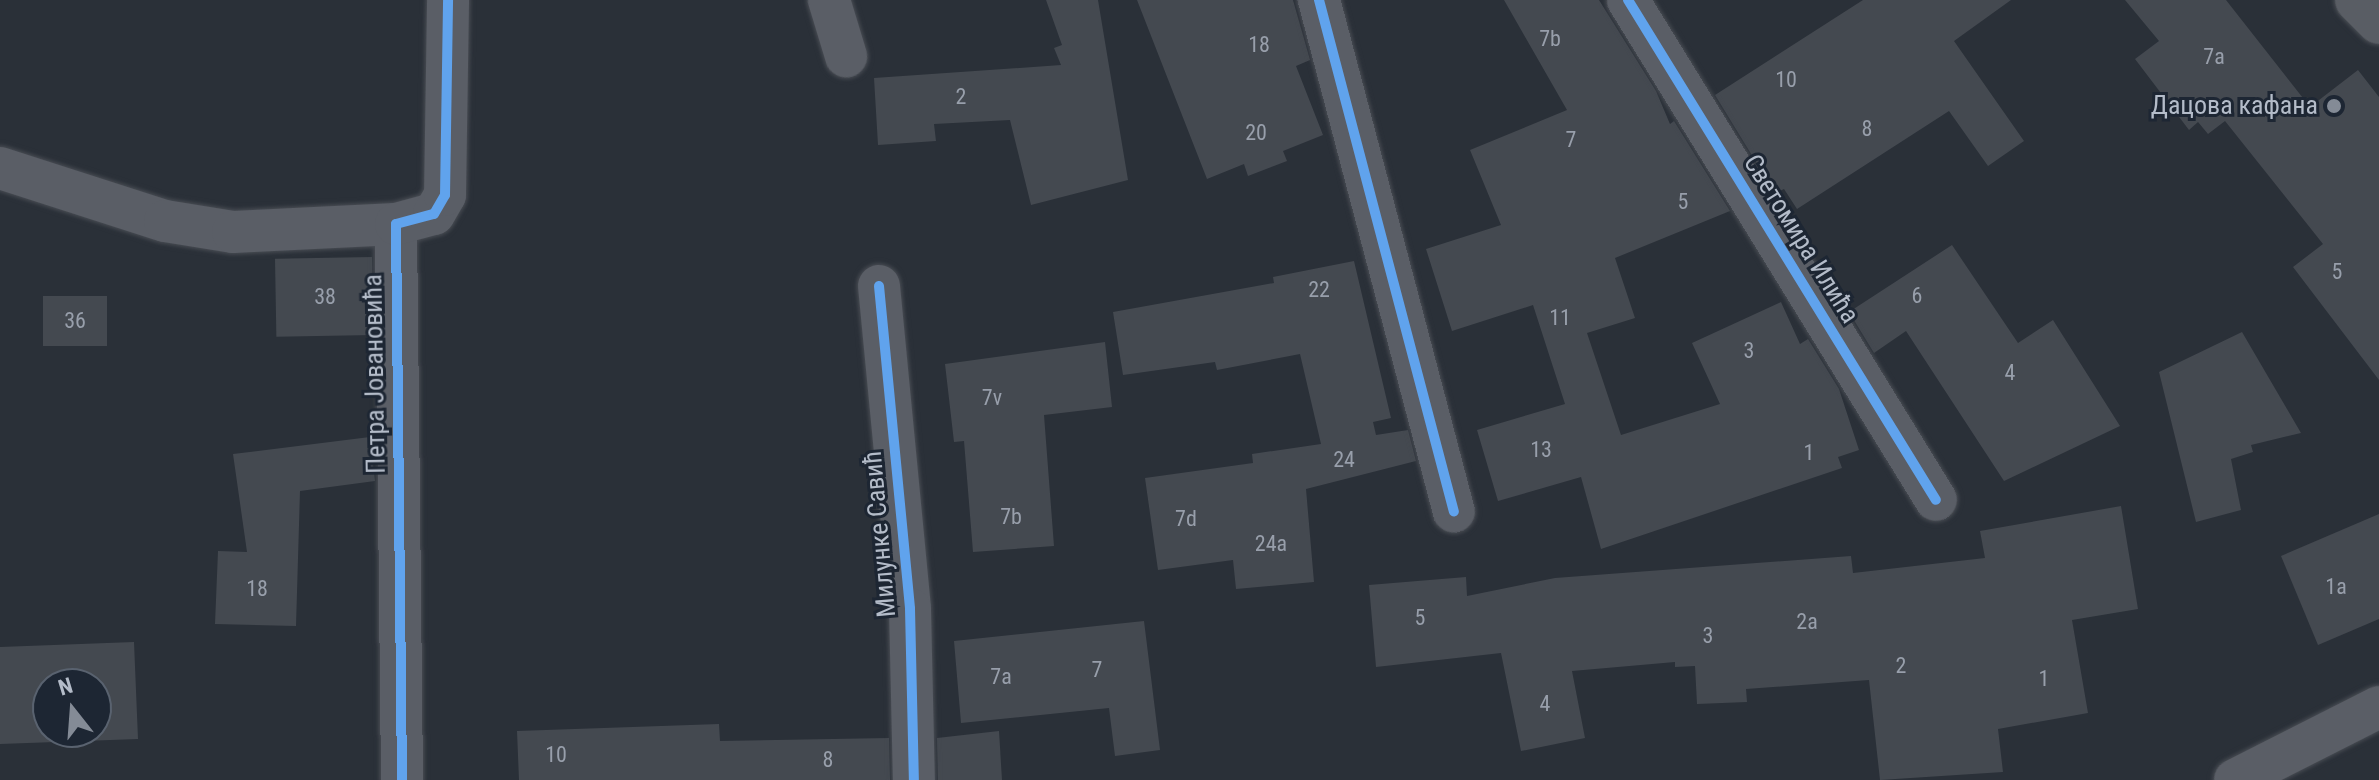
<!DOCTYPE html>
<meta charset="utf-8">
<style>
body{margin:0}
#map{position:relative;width:2379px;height:780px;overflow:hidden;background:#2a3038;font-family:"Roboto Condensed",sans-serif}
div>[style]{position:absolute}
.building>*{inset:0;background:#444950;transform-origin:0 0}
.roads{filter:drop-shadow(0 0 2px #484c53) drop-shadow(0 0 2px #484c53)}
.street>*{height:42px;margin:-21px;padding:0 21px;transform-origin:21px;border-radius:21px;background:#5a5e66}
.secondary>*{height:44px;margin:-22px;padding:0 22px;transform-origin:22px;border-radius:22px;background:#595d64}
.cycleway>*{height:10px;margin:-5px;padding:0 5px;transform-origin:5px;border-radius:5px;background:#60a3ed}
.dots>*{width:22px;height:22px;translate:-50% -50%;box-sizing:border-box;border:4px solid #1d2633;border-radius:50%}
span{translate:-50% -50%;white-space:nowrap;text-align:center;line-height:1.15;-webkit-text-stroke:6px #1d2633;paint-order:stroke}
.number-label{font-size:22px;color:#989fab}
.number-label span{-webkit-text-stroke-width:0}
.poi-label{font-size:26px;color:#b4bcc9}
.right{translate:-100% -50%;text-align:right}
.street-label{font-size:26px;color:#b4bcc9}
.north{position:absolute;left:32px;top:668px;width:80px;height:80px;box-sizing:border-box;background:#1d2633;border:2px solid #59626f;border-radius:50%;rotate:343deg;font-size:22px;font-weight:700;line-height:32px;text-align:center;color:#b4bcc9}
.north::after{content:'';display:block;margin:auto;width:28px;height:36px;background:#848b96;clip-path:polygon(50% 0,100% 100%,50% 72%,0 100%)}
</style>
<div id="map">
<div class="building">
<i style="clip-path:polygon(1046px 0,1098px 0,1128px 180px,1031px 205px,1010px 120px,934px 124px,936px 141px,878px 145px,874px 78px,1061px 65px,1054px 48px,1062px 45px)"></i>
<i style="clip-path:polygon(1137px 0,1293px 0,1310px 60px,1296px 66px,1323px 135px,1283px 151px,1287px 161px,1248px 176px,1244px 164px,1207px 179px)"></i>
<i style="clip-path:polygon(1504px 0,1599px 0,1656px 91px,1670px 124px,1674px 121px,1730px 211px,1615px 258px,1635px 318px,1587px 333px,1621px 435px,1720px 404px,1692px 343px,1781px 302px,1800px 344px,1808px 339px,1839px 389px,1859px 450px,1838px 457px,1842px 468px,1601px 549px,1581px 477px,1498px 501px,1477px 430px,1565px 404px,1533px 305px,1452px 331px,1426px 249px,1501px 225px,1470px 150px,1567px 110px)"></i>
<i style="clip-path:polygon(1863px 0,2011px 0,1954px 41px,2024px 141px,1988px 166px,1949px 111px,1797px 209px,1784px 189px,1775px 193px,1715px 95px)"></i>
<i style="clip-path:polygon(2125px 0,2226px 0,2310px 107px,2358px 70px,2379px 97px,2379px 380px,2293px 267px,2323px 244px,2225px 121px,2208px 134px,2198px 122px,2189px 130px,2135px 59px,2159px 41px)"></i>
<i style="clip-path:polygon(1952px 245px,2018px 343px,2053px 320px,2120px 426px,2004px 481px,1906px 331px,1874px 353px,1849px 312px)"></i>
<i style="left:372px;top:257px;width:78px;height:97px;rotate:89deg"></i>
<i style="clip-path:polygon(1354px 261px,1391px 418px,1373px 422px,1376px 435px,1408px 430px,1416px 461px,1306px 489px,1314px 582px,1236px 589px,1233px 560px,1158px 570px,1145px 478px,1253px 463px,1252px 454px,1321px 444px,1300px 354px,1217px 370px,1215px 362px,1123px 375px,1113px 312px,1274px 283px,1273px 277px)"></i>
<i style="left:43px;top:296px;width:64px;height:50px"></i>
<i style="clip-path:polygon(2242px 332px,2301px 433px,2251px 445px,2253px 452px,2231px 459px,2241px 510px,2196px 522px,2159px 372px)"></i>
<i style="clip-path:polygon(1105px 342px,1112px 407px,1044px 415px,1054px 546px,973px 552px,964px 441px,954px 442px,945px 364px)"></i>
<i style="clip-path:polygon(370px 437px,375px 481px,300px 491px,296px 626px,215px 624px,218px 551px,247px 552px,233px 454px)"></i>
<i style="clip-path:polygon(2121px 506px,2138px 609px,2072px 620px,2088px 713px,1998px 729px,2003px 772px,1880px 780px,1869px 680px,1746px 689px,1747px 702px,1697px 704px,1695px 666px,1675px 667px,1675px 662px,1572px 671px,1585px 738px,1521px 751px,1501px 653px,1376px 667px,1369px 585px,1466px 577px,1467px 596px,1555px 578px,1851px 556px,1853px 573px,1985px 558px,1980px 531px)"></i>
<i style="clip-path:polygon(2379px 514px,2379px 619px,2318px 645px,2281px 556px)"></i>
<i style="clip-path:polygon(1144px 621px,1160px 750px,1115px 756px,1109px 708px,961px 723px,954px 641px)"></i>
<i style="clip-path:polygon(evenodd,134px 642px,138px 739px,0 744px,0 647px,134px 642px,48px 684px,96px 684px,96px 732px,48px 732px,48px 684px)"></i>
<i style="clip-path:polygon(719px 724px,720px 741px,889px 738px,890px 780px,519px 780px,517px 731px)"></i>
<i style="clip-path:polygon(999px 731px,1002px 780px,938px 780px,937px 738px)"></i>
</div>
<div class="roads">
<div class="street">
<i style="left:829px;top:0;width:59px;rotate:73.1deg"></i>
<i style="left:1319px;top:0;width:529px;rotate:75.23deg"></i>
<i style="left:1628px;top:0;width:587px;rotate:58.37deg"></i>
<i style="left:0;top:168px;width:173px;rotate:17.8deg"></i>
<i style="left:165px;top:221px;width:69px;rotate:9.2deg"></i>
<i style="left:233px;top:232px;width:163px;rotate:-2.8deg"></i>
<i style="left:879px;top:286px;width:324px;rotate:84.5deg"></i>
<i style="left:910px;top:609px;width:171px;rotate:88.7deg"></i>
<i style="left:402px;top:780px;width:556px;rotate:-90.62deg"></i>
<i style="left:396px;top:224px;width:39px;rotate:-15deg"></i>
<i style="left:434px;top:214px;width:22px;rotate:-60deg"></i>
<i style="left:445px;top:195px;width:195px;rotate:-89.1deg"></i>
<i style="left:2235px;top:780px;width:161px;rotate:-26.9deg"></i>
</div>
<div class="secondary">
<i style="left:2357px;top:0;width:31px;rotate:45deg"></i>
</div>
</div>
<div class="cycleway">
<i style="left:1319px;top:0;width:529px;rotate:75.23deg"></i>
<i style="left:1628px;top:0;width:587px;rotate:58.37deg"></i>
<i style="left:879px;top:286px;width:324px;rotate:84.5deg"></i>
<i style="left:910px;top:609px;width:171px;rotate:88.7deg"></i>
<i style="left:402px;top:780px;width:556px;rotate:-90.62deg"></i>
<i style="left:396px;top:224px;width:39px;rotate:-15deg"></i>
<i style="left:434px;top:214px;width:22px;rotate:-60deg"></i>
<i style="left:445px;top:195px;width:195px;rotate:-89.1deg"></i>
</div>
<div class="dots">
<i style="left:2334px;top:106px;background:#848b96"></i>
</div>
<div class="number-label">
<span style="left:1550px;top:39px">7b</span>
<span style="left:1259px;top:45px">18</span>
<span style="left:2214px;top:57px">7a</span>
<span style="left:1786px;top:80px">10</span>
<span style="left:961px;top:97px">2</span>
<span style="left:1867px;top:129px">8</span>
<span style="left:1256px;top:133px">20</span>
<span style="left:1571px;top:140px">7</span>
<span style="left:1683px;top:202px">5</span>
<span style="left:2337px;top:272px">5</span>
<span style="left:1319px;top:290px">22</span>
<span style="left:1917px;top:296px">6</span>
<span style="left:325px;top:297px">38</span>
<span style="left:1560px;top:318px">11</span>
<span style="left:75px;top:321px">36</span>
<span style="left:1749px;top:351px">3</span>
<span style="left:2010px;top:373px">4</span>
<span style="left:992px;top:398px">7v</span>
<span style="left:1541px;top:450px">13</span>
<span style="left:1809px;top:453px">1</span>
<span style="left:1344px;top:460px">24</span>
<span style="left:1011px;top:517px">7b</span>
<span style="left:1186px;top:519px">7d</span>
<span style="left:1271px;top:544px">24a</span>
<span style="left:2336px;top:587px">1a</span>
<span style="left:257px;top:589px">18</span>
<span style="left:1420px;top:618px">5</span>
<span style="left:1807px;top:622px">2a</span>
<span style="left:1708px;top:636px">3</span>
<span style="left:1901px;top:666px">2</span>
<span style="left:1097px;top:670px">7</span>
<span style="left:1001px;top:677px">7a</span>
<span style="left:2044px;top:679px">1</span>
<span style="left:1545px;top:704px">4</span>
<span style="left:556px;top:755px">10</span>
<span style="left:828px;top:760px">8</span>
</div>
<div class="poi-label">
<span class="right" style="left:2318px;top:106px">Дацова кафана</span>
</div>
<div class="street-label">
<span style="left:1801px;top:239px;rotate:58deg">Светомира Илића</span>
<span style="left:375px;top:374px;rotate:-91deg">Петра Јовановића</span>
<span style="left:880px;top:534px;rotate:-95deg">Милунке Савић</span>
</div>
<div class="north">N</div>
</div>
